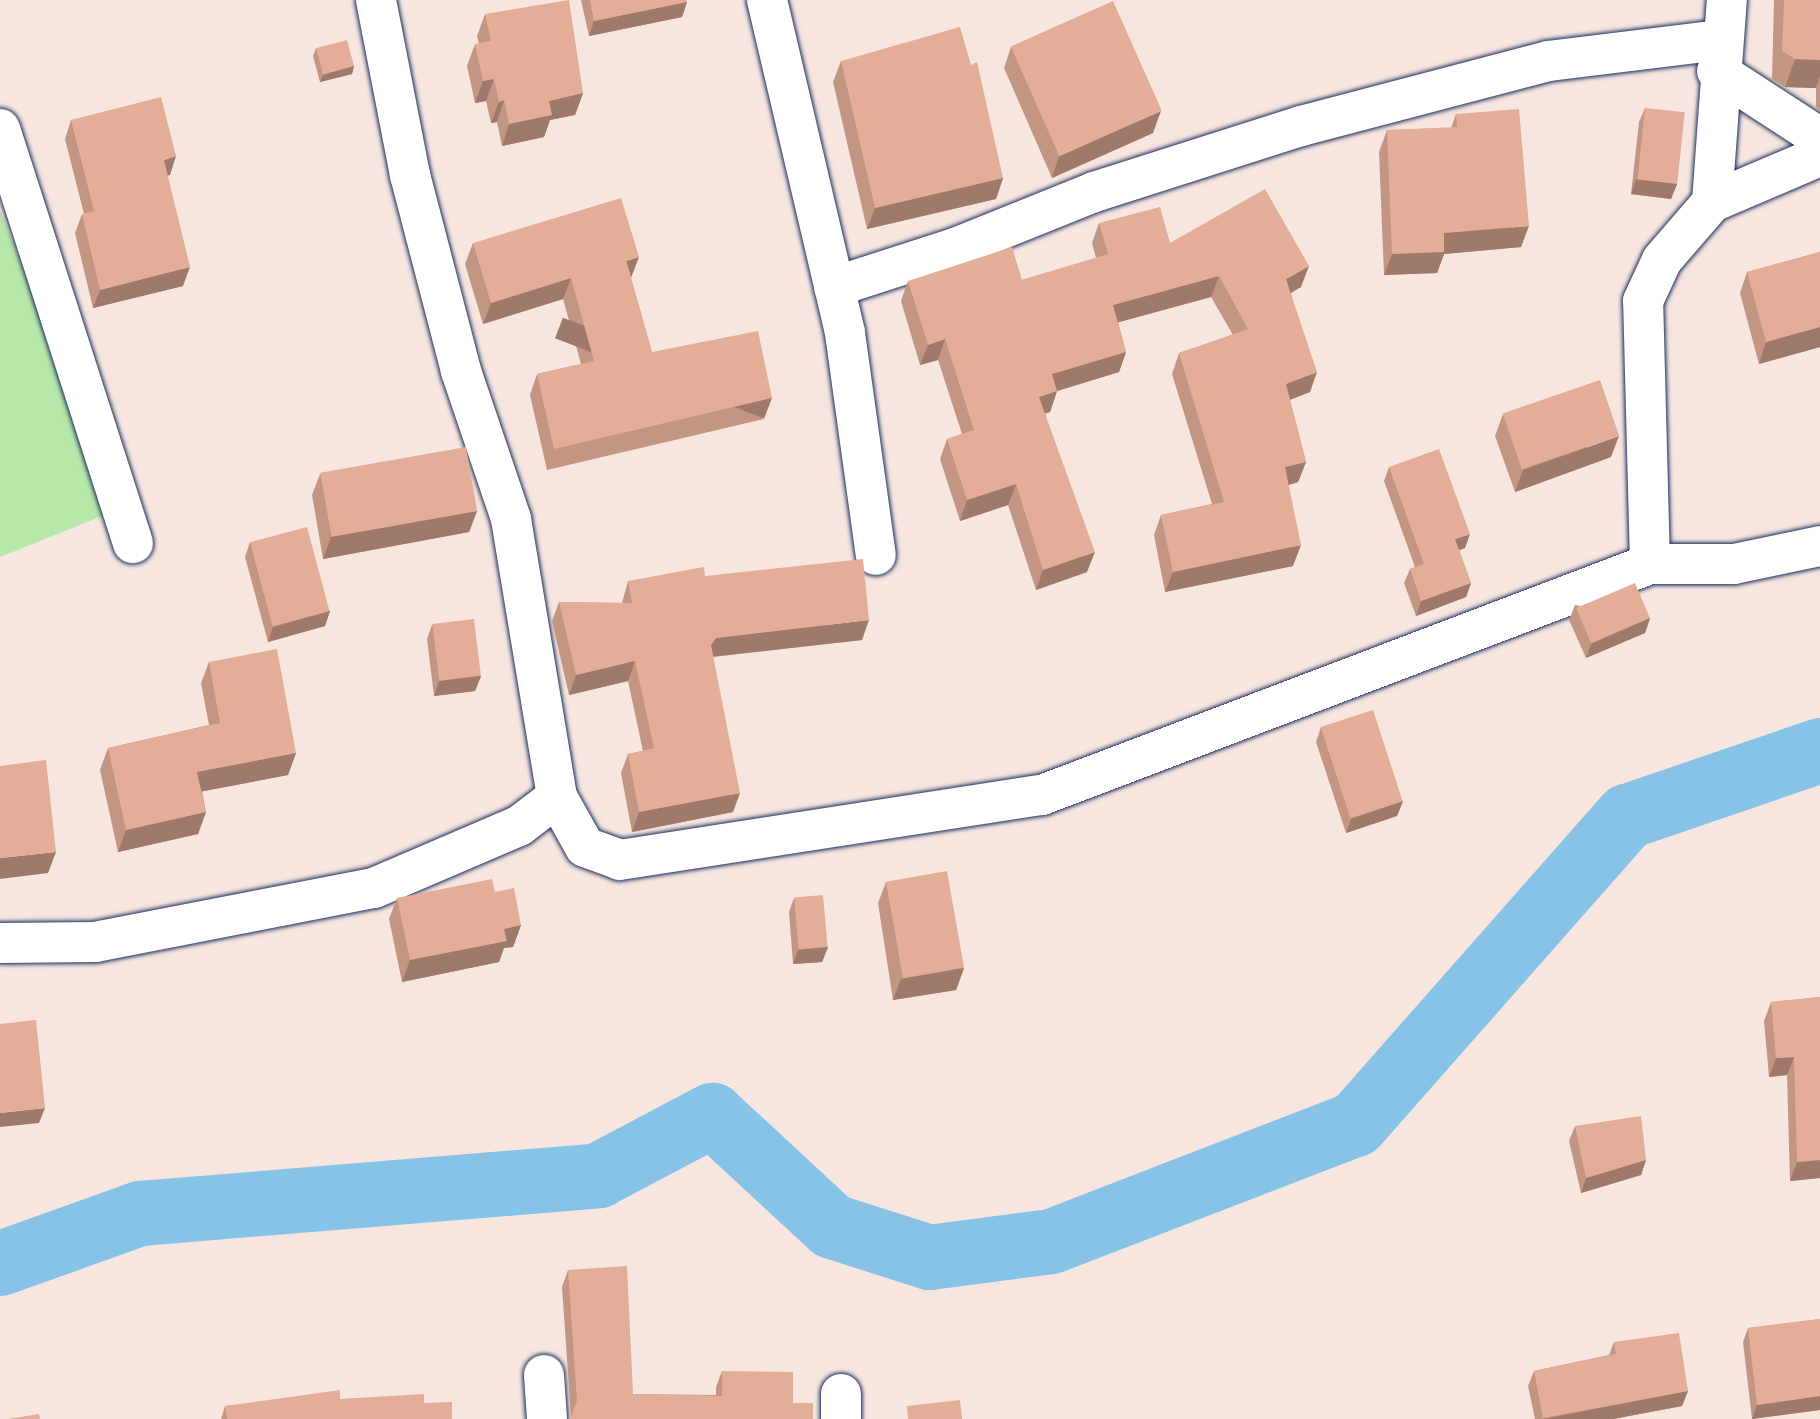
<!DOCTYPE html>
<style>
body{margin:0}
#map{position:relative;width:1820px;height:1419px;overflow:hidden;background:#f7e6e0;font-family:Pangolin,sans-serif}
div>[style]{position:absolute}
.green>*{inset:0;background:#b6e8a9}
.river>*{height:65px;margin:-32.5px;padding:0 32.5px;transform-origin:32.5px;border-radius:32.5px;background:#87c2e7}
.roads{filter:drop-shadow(0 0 2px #1b2f5e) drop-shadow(0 0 2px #1b2f5e)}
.minor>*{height:40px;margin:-20px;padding:0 20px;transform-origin:20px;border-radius:20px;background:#fff}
.wall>*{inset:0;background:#c39583}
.shaded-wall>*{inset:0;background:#9f796a;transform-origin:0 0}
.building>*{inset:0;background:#e3ad98;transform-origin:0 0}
span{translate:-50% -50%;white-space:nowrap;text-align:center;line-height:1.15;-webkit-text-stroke:10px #fff;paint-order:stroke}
</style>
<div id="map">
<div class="green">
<i style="clip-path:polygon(0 211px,122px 508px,0 557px)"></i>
</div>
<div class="river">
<i style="left:0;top:1263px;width:149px;rotate:-19.7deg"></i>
<i style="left:140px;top:1213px;width:460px;rotate:-4.7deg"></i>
<i style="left:598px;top:1175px;width:129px;rotate:-27.8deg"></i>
<i style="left:712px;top:1115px;width:163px;rotate:42.8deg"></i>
<i style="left:832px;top:1226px;width:102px;rotate:17.7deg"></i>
<i style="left:929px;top:1257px;width:123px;rotate:-7.5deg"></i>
<i style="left:1051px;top:1241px;width:326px;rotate:-21.1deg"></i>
<i style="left:1355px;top:1124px;width:411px;rotate:-48.6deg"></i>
<i style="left:1627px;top:816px;width:204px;rotate:-18.9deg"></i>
</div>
<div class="roads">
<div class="minor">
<i style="left:376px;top:0;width:178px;rotate:79deg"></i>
<i style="left:410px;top:175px;width:203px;rotate:75.4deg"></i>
<i style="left:461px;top:371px;width:156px;rotate:71.3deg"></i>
<i style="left:511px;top:519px;width:282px;rotate:80.6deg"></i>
<i style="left:557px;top:797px;width:57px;rotate:60.8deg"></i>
<i style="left:585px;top:847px;width:37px;rotate:20deg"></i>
<i style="left:620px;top:860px;width:427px;rotate:-8.8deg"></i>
<i style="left:1042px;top:795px;width:650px;rotate:-20.8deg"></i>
<i style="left:1650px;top:564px;width:84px"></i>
<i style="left:1734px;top:564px;width:88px;rotate:-11.8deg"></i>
<i style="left:767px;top:0;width:342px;rotate:76.8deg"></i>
<i style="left:845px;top:333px;width:224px;rotate:82.1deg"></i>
<i style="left:1717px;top:71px;width:123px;rotate:33deg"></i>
<i style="left:0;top:129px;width:435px;rotate:72.2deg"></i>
<i style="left:1712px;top:202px;width:117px;rotate:-23.1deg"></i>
<i style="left:834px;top:287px;width:127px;rotate:-17.9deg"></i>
<i style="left:955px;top:248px;width:150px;rotate:-21.9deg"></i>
<i style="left:1094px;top:192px;width:217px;rotate:-17.7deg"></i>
<i style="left:1301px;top:126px;width:256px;rotate:-14.7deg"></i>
<i style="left:1549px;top:61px;width:172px;rotate:-7deg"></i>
<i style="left:1650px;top:564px;width:263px;rotate:-91.5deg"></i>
<i style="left:1643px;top:301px;width:45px;rotate:-65.1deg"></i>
<i style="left:1662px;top:260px;width:77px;rotate:-49.2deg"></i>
<i style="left:1712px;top:202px;width:203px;rotate:-85.8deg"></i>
<i style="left:0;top:943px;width:95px;rotate:-0.6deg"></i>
<i style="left:95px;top:942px;width:284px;rotate:-11deg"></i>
<i style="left:374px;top:888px;width:158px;rotate:-23.2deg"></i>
<i style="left:519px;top:826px;width:48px;rotate:-37.3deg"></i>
<i style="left:544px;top:1375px;width:44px;rotate:86.1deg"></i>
<i style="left:841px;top:1394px;width:25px;rotate:90deg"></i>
</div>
</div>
<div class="wall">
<i style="clip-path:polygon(581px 0,686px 0,687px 2px,682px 17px,589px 36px)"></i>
<i style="clip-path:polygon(1774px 0,1820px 0,1820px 110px,1816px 107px,1816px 88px,1785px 87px,1772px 79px)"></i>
<i style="clip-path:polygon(485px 14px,583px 93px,575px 115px,550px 120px,544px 137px,502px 146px,497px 122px,491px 123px,486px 101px,475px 103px,467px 66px,475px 44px,479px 44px,477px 36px)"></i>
<i style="clip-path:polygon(1011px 47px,1153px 133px,1052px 178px,1004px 68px)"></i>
<i style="clip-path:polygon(316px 48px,354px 66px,352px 74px,320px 82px,313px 56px)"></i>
<i style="clip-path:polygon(841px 61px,1003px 178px,996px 199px,867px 229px,833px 82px)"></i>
<i style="clip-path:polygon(1645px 108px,1677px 184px,1671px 199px,1631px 194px,1639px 122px)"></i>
<i style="clip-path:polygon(1456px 114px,1521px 247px,1444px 254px,1437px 273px,1384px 275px,1379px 152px,1387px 130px,1451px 128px)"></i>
<i style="clip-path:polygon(71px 120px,170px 175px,167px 175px,183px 286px,93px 308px,75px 233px,82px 214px,84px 214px,65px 139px)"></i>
<i style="clip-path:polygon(1099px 223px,1170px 243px,1301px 287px,1291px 293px,1310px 392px,1290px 400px,1306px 462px,1298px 482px,1289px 485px,1293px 566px,1165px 592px,1154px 535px,1161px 515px,1212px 504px,1172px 374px,1179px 353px,1233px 335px,1211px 297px,1118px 322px,1126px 352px,1119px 372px,1057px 391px,1050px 412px,1045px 413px,1087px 572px,1036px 590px,1008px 505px,960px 521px,940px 459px,947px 439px,962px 434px,938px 360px,920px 365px,901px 301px,908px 281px,1022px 280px,1096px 258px,1092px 243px)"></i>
<i style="clip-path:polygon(473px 243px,631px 278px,652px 352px,764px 419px,547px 470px,530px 395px,537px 374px,581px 364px,563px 299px,483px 324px,465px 264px)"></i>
<i style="clip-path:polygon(1820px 252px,1820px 347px,1759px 364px,1740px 293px,1747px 272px)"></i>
<i style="clip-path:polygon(1503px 414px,1611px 457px,1515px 492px,1495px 436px)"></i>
<i style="clip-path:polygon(1389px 467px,1465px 548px,1459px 550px,1471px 583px,1466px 597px,1416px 616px,1404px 583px,1410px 569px,1415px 567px,1384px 481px)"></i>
<i style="clip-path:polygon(320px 474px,477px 511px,469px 532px,323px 559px,312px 495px)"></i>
<i style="clip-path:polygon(250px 542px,330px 611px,325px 626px,268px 642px,245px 557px)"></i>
<i style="clip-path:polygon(705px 576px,862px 640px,713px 657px,733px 812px,632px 832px,621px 773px,628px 754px,643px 751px,628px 681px,569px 695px,552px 621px,559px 602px,622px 603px,628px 581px)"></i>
<i style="clip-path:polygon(1575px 605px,1650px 618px,1645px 633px,1586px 658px,1569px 620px)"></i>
<i style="clip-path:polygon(432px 625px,481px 676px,475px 691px,434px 696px,427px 639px)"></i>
<i style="clip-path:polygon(209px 662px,296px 753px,288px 775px,202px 791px,206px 812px,198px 834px,118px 852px,100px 770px,108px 748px,209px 725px,201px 683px)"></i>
<i style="clip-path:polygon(1321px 727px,1403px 801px,1397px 816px,1346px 833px,1316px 742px)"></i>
<i style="clip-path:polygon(886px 882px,964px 968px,956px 990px,893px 1000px,878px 903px)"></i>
<i style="clip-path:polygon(495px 892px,521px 925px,513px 947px,504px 948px,499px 962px,402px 982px,389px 919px,397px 898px)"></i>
<i style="clip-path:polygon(794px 898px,828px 947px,822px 962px,793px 964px,789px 912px)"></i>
<i style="clip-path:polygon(1820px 997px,1820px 1178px,1790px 1181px,1787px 1075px,1769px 1077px,1764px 1021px,1771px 1002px)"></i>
<i style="clip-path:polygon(1575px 1126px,1646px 1160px,1641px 1175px,1581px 1193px,1569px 1141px)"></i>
<i style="clip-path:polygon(568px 1270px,633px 1394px,716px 1395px,716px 1387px,722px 1371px,793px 1403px,571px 1417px,562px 1287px)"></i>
<i style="clip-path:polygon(1820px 1319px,1820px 1410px,1752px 1419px,1743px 1342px,1748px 1328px)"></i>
<i style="clip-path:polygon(1614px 1342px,1688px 1391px,1682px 1406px,1613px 1419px,1535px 1419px,1528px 1386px,1534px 1371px,1609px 1355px)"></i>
<i style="clip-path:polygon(340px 1399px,424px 1403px,452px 1419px,221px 1419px,225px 1406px)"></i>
</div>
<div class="shaded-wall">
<i style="clip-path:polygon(687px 2px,682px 17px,589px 36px,594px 21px)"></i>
<i style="clip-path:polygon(1795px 59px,1820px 60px,1820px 76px,1816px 88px,1785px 87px)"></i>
<i style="clip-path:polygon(354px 66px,352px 74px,320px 82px,323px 75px)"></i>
<i style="clip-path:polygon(494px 79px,486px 101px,475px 103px,483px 81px)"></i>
<i style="clip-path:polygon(583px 93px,575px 115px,550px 120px,544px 137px,502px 146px,509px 124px,549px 101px)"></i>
<i style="clip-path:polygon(504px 100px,497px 122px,491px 123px,499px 102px)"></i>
<i style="clip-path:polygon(1161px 111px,1153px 133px,1052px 178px,1059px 156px)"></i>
<i style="clip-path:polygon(176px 156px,170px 175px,157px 178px,164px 160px)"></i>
<i style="clip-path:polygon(1003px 178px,996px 199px,867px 229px,875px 208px)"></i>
<i style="clip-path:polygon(1636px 179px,1677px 184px,1671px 199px,1631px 194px)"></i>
<i style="clip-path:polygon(1529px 226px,1521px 247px,1444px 254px,1437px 273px,1384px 275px,1392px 254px,1444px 233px)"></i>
<i style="clip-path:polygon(639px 257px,631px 278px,626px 261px)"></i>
<i style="clip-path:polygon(1309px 266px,1301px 287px,1278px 300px,1286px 279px)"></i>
<i style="clip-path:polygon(190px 267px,183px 286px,93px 308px,100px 290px)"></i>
<i style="clip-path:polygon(1219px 276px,1211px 297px,1105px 326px,1113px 305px)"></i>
<i style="clip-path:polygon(571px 278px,563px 299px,483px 324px,491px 303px)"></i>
<i style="clip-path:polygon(1820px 327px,1820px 347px,1759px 364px,1766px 342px)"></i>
<i style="clip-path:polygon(945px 339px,938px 360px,920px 365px,928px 345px)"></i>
<i style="clip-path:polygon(1126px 352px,1119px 372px,1044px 395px,1052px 374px)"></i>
<i style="clip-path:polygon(1317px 372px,1310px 392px,1279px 404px,1286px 384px)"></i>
<i style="clip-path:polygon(1057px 391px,1050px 412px,1032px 418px,1039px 397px)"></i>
<i style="left:772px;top:398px;width:22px;height:224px;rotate:111deg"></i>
<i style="clip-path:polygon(1619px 436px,1611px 457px,1515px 492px,1523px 470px)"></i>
<i style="clip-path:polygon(1306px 462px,1298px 482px,1278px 488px,1285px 467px)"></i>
<i style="clip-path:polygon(1016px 484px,1008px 505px,960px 521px,967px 500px)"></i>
<i style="clip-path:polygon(477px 511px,469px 532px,323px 559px,331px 537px)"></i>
<i style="clip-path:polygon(1470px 534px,1465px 548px,1450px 554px,1455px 539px)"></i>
<i style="clip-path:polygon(1301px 545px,1293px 566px,1165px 592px,1173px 572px)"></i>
<i style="clip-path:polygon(1095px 552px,1087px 572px,1036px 590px,1043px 570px)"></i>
<i style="clip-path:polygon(1471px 583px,1466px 597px,1416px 616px,1421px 601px)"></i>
<i style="clip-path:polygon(330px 611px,325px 626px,268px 642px,273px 627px)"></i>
<i style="clip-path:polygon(1650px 618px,1645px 633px,1586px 658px,1591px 644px)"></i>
<i style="clip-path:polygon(869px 620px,862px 640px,709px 657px,711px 645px,716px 638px)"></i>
<i style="clip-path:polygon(635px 661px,628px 681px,569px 695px,576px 675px)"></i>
<i style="clip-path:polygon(481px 676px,475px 691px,434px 696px,439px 681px)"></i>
<i style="clip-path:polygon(296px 753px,288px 775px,189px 794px,197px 772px)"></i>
<i style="clip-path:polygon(740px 793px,733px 812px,632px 832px,639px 812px)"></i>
<i style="clip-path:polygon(1403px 801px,1397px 816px,1346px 833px,1351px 819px)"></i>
<i style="clip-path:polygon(206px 812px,198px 834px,118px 852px,126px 830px)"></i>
<i style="clip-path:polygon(56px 852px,48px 873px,0 879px,0 858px)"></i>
<i style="clip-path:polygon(521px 925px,513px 947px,504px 948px,499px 962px,402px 982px,410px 960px,504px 929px)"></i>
<i style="clip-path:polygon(828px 947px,822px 962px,793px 964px,798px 950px)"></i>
<i style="clip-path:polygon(964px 968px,956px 990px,893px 1000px,901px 979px)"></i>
<i style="clip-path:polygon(1794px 1057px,1787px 1075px,1769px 1077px,1776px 1058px)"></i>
<i style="clip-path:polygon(45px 1108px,39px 1123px,0 1127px,0 1113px)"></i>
<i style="clip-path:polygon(1646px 1160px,1641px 1175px,1581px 1193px,1586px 1178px)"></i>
<i style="clip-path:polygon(1820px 1160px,1820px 1178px,1790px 1181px,1797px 1162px)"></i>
<i style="clip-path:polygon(1688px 1391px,1682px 1406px,1613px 1419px,1543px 1419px)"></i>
<i style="clip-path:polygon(1820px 1396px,1820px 1410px,1752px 1419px,1757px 1405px)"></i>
</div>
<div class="building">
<i style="clip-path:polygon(569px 0,583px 93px,549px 101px,552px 115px,509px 124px,504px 100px,499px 102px,494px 79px,483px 81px,475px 44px,491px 41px,485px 14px)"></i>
<i style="clip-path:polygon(590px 0,686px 0,687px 2px,594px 21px)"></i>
<i style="clip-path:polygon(1784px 0,1820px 0,1820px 60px,1795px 59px,1782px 51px)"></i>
<i style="left:1113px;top:1px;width:120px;height:112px;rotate:66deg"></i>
<i style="clip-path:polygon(960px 27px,971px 65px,977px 62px,1003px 178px,875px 208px,841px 61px)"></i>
<i style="left:347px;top:40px;width:27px;height:32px;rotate:75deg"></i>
<i style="clip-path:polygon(161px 97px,176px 156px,164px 160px,190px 267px,100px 290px,82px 214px,94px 211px,71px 120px)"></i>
<i style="left:1645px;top:108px;width:40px;height:72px;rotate:6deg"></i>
<i style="clip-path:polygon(1519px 109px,1529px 226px,1444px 233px,1444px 252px,1392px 254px,1387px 130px,1457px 127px,1456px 114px)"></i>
<i style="clip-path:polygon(1265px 189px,1309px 266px,1286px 279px,1317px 372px,1286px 384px,1306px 462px,1285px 467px,1301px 545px,1173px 572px,1161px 515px,1224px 502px,1179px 353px,1248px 329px,1219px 276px,1113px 305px,1126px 352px,1052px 374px,1057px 391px,1039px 397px,1095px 552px,1043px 570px,1016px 484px,967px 500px,947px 439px,974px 430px,945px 339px,928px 345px,908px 281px,1012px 247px,1022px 280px,1108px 254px,1099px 223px,1160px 207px,1170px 243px)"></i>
<i style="clip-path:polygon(621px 198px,639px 257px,626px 261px,652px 352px,758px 331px,772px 398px,554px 449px,537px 374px,594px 361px,571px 278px,491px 303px,473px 243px)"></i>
<i style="clip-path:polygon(1820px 252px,1820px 327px,1766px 342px,1747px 272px)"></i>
<i style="left:1600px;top:380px;width:59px;height:103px;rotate:71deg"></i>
<i style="left:466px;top:447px;width:65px;height:148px;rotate:80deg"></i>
<i style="clip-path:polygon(1439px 449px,1470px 534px,1455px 539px,1471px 583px,1421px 601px,1410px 569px,1424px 564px,1389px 467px)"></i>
<i style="left:307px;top:527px;width:87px;height:59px;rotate:75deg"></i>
<i style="clip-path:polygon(863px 559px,869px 620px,716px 638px,711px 645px,740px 793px,639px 812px,628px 754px,654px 748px,635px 661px,576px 675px,559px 602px,632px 603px,628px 581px,704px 567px,705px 576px)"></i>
<i style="left:1635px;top:583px;width:38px;height:64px;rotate:67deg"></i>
<i style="left:474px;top:619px;width:57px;height:42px;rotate:83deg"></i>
<i style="clip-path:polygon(277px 649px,296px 753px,197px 772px,206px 812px,126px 830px,108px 748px,220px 723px,209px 662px)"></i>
<i style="left:1373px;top:710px;width:96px;height:55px;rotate:72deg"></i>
<i style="clip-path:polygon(46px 760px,56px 852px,0 858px,0 766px)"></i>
<i style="left:947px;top:871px;width:98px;height:62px;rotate:80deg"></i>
<i style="clip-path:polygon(492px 879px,495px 892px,514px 888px,521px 925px,504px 929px,507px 941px,410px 960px,397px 898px)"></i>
<i style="left:823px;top:895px;width:52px;height:29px;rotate:85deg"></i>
<i style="clip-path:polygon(1820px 997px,1820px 1160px,1797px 1162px,1794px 1057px,1776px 1058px,1771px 1002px)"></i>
<i style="clip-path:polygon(36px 1020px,45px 1108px,0 1113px,0 1024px)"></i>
<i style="clip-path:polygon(1641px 1116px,1646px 1160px,1586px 1178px,1575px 1126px)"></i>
<i style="clip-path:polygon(627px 1266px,633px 1394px,722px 1396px,722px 1371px,793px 1372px,793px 1403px,813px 1403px,813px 1419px,570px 1419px,577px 1401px,568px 1270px)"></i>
<i style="clip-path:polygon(1820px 1319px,1820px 1396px,1757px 1405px,1748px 1328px)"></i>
<i style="clip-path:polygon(1679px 1333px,1688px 1391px,1543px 1418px,1534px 1371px,1616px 1354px,1614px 1342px)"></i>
<i style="clip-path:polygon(340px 1390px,340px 1399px,424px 1394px,424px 1403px,452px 1402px,452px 1419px,227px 1419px,225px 1406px)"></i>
<i style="clip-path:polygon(960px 1400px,962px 1419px,908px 1419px,907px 1406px)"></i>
<i style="clip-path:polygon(39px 1414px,40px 1419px,8px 1419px)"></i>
</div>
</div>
